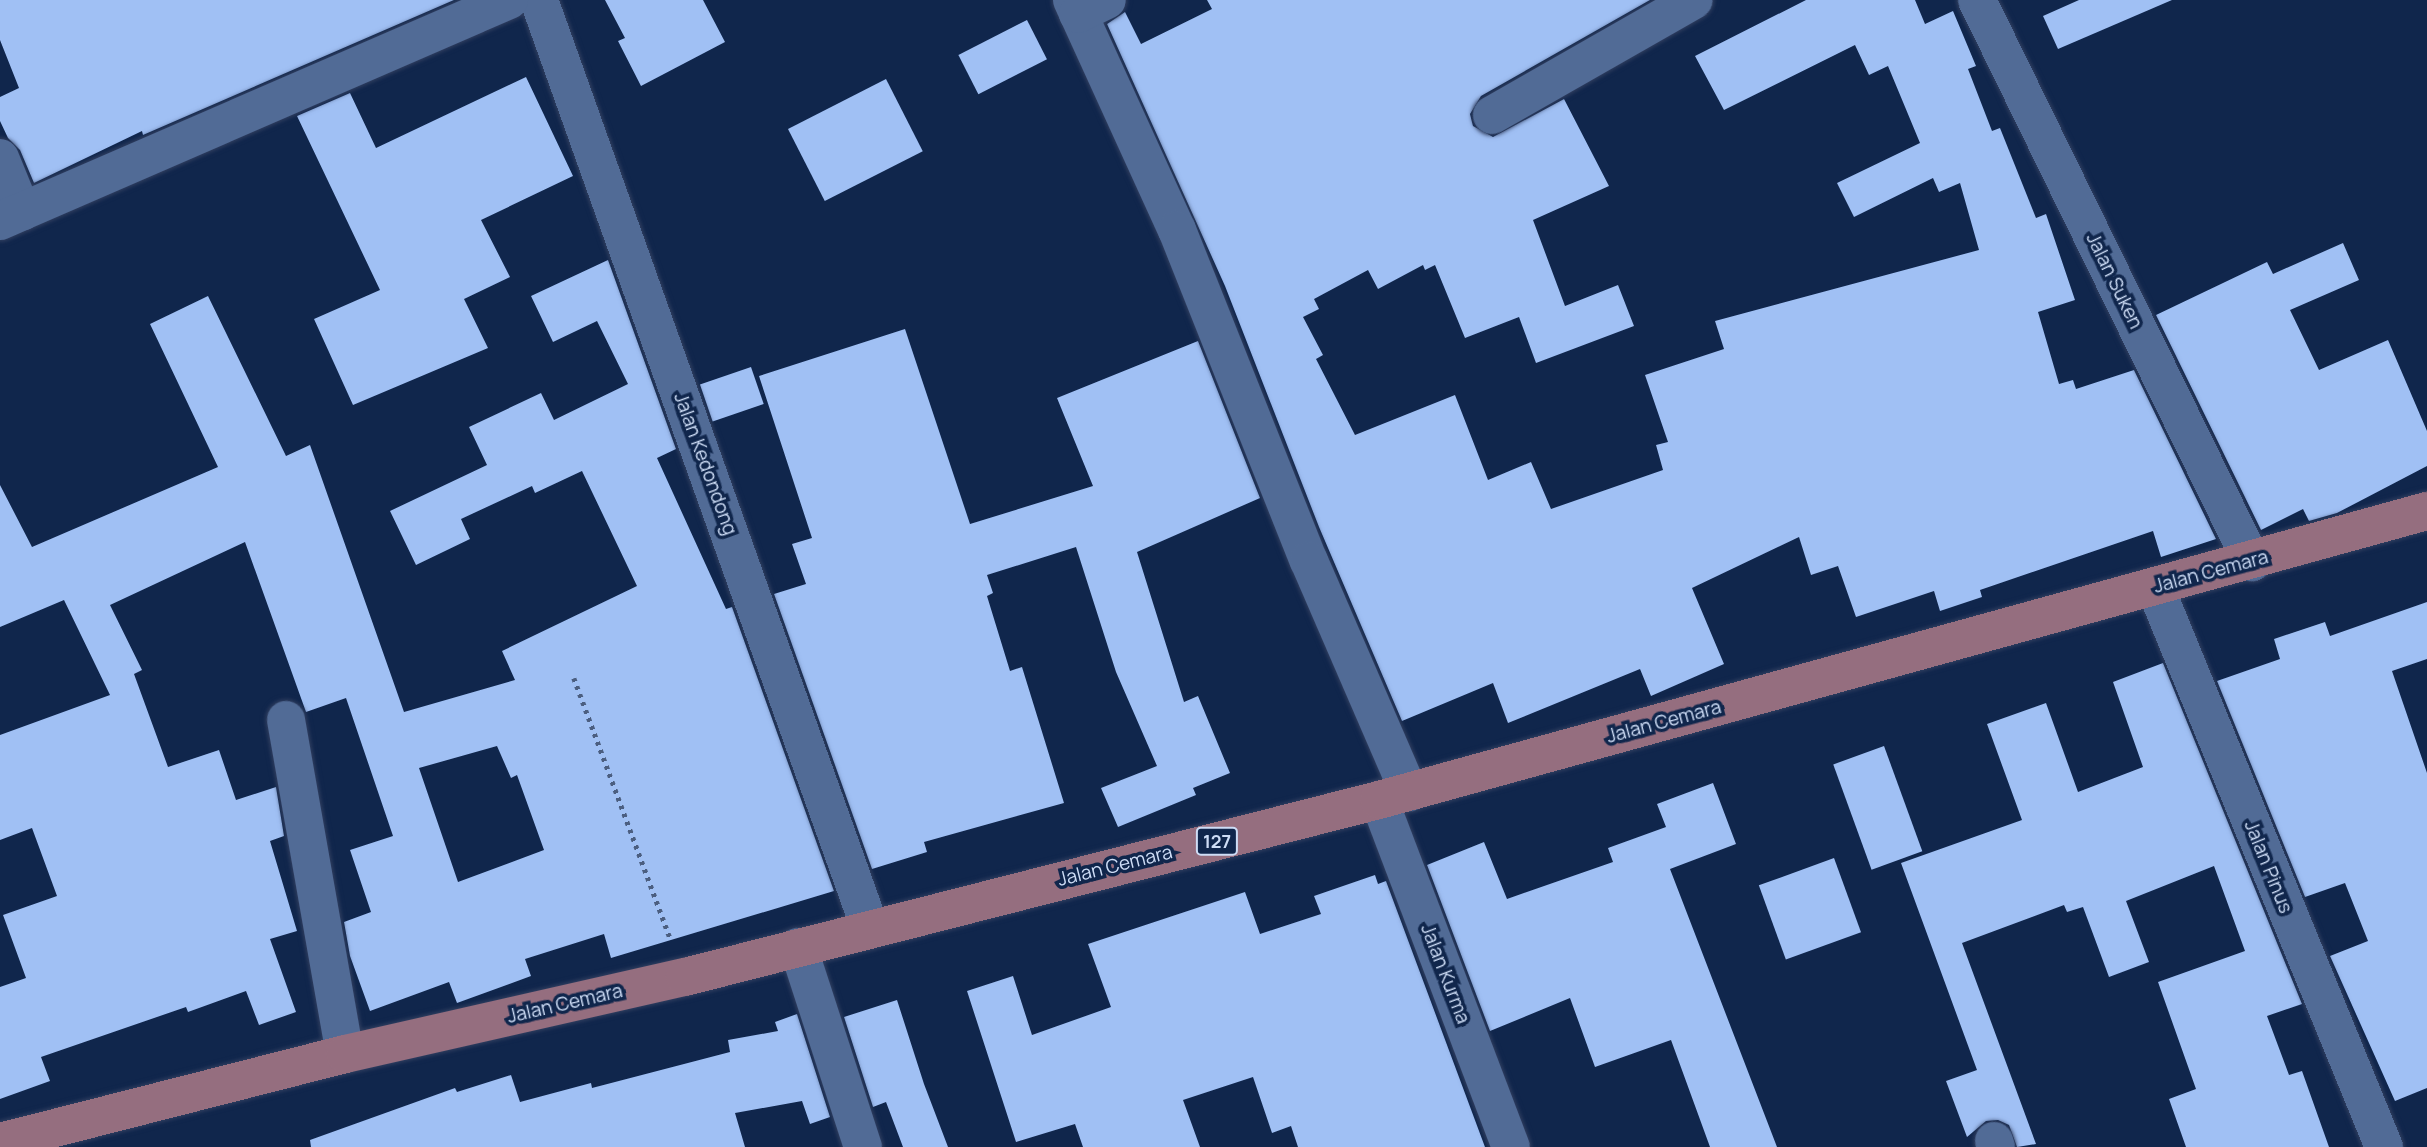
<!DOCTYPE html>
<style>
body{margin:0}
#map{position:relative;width:2427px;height:1147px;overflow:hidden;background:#10264c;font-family:Manrope,sans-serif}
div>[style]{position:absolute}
.building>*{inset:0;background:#a0c0f4;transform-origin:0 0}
.path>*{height:4.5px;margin-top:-2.25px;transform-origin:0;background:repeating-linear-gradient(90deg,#4b5e80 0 3.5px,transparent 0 8.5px)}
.roads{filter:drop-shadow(0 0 2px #313f60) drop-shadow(0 0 2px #313f60)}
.minor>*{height:38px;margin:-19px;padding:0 19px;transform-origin:19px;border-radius:19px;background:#516b96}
.major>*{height:38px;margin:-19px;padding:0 19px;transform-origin:19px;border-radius:19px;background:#956e7f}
span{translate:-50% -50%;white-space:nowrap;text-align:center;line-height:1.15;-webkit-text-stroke:7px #10264c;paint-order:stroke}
.shield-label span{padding:2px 5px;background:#10264c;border:2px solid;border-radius:5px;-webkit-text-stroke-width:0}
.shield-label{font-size:18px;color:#ceddf6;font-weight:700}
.street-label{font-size:19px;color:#ceddf6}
</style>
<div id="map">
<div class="building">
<i style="clip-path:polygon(0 0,454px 0,143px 135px,142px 131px,34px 183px,20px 150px,8px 138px,0 121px,0 97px,19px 88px,0 40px)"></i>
<i style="clip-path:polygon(605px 0,703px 0,725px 42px,641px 86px,618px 41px,625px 38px)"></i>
<i style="clip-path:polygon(1207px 0,1650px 0,1481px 96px,1470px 114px,1473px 126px,1493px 137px,1564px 99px,1609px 186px,1533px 220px,1565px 306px,1618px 285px,1634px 326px,1536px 363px,1519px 317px,1465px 338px,1435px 265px,1425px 270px,1423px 265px,1378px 289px,1368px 270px,1314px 299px,1319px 309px,1303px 317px,1323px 355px,1316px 359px,1355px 435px,1455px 395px,1488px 480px,1531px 462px,1551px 509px,1663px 470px,1656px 445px,1668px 442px,1645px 375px,1724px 349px,1715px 321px,1979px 250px,1960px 183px,1939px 192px,1933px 178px,1854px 217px,1837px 183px,1920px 143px,1888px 66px,1869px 75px,1855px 45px,1724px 110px,1695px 56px,1806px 0,1915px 0,1925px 24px,1953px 11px,1976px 66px,1968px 69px,1992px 131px,2000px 128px,2036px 218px,2046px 214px,2075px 300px,2038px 312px,2059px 384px,2073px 380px,2076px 389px,2134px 370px,2216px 539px,2161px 557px,2153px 531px,1980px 590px,1982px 597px,1940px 611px,1934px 591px,1856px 617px,1838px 566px,1811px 575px,1799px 537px,1692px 588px,1724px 664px,1651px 696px,1640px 669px,1508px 723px,1493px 683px,1402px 721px,1319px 527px,1225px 286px,1107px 24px,1125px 12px,1141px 44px,1212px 9px)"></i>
<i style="clip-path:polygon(2079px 0,2172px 0,2058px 49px,2043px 16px)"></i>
<i style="left:1027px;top:20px;width:44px;height:77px;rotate:63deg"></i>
<i style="clip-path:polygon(526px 77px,573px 176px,481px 220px,510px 277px,464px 299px,488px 348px,353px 405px,314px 319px,380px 290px,297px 116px,350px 93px,376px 148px)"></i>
<i style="left:886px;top:79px;width:81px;height:110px;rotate:63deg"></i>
<i style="clip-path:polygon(2343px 243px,2359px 280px,2290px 310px,2319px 370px,2388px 340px,2427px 431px,2427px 466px,2337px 513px,2309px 521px,2303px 509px,2261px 530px,2156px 315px,2267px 262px,2273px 274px)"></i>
<i style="clip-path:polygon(evenodd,608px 260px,676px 449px,657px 458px,726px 609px,732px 607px,834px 891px,611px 958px,604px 934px,525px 959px,531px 976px,457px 1003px,449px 982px,370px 1011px,350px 956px,344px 922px,371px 912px,350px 850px,393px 836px,346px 698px,306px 712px,245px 542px,110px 605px,142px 670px,134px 674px,168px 767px,219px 750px,236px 800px,276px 787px,284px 836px,270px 841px,297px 931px,270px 939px,296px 1012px,259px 1025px,246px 991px,188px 1012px,186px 1007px,41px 1057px,50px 1081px,0 1099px,0 987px,26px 978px,3px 915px,57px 896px,32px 828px,0 840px,0 735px,110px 695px,64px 600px,0 627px,0 485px,32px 547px,218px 467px,150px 324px,208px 296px,286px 456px,310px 445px,404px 712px,515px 680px,502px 651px,637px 586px,582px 471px,535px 493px,532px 486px,461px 519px,470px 539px,416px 565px,390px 511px,487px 465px,469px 427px,541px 393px,554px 420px,628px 384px,597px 321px,553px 342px,531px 296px,608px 260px,497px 746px,511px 778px,517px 775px,544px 850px,458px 882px,419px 768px,497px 746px)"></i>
<i style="clip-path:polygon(905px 329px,970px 524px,1093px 486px,1057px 398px,1198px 341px,1260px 498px,1137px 552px,1184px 702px,1198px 696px,1230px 773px,1193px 788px,1196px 795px,1118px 827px,1101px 788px,1157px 766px,1116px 672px,1076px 547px,987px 575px,993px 593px,987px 596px,1010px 671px,1022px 667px,1064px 803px,924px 842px,927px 852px,872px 869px,774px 594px,806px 584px,792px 544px,812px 538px,759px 376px)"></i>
<i style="left:751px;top:367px;width:39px;height:54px;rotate:71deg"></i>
<i style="clip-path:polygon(2427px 602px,2427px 659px,2392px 671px,2427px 773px,2427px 1088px,2395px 1101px,2330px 956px,2368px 941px,2345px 883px,2305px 897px,2217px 681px,2280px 659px,2274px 639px,2325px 622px,2330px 636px)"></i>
<i style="clip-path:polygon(2163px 663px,2302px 1004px,2267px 1016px,2289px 1075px,2302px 1071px,2329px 1147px,2186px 1147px,2169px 1099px,2196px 1089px,2158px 982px,2245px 951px,2214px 866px,2126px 901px,2149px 962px,2109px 977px,2083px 907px,2067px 912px,2064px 905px,1962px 943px,2036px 1144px,2017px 1147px,2009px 1125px,1998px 1120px,1986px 1121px,1967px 1137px,1946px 1081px,1977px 1070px,1901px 863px,2022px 820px,1987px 724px,2046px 703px,2078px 792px,2143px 767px,2113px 682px)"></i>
<i style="left:1884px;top:746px;width:112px;height:54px;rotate:70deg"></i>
<i style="clip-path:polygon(1713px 783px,1736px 844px,1670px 869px,1777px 1147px,1710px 1147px,1671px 1040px,1595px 1067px,1570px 998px,1490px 1031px,1427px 865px,1484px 842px,1507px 899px,1613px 862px,1608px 848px,1666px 827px,1657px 804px)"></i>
<i style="left:1834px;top:858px;width:79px;height:80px;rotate:70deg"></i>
<i style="clip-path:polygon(1375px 875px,1378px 884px,1386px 881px,1485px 1147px,1298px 1147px,1291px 1126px,1272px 1133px,1253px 1077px,1183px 1100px,1200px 1147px,1083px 1147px,1075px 1124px,1016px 1142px,967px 991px,1013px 976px,1032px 1035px,1111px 1007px,1088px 944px,1245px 892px,1260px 934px,1321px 914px,1314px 896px)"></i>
<i style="clip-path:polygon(897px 1000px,924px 1084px,948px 1147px,903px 1147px,886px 1102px,873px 1107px,844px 1017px)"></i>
<i style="clip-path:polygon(797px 1014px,830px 1117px,810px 1124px,802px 1101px,735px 1113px,745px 1147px,311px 1147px,310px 1140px,455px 1088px,457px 1092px,511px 1075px,520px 1102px,591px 1083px,592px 1088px,730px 1052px,728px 1040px,778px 1031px,775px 1022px)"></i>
</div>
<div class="path">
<i style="left:574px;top:678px;width:279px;rotate:69.7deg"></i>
</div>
<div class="roads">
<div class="minor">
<i style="left:539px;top:0;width:985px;rotate:70.37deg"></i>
<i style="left:1072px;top:0;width:253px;rotate:65.5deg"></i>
<i style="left:1177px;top:230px;width:356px;rotate:68.3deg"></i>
<i style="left:1309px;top:561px;width:252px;rotate:66.6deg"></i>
<i style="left:1977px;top:0;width:626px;rotate:63.93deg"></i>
<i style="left:1078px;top:14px;width:32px;rotate:-26deg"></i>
<i style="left:1492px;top:115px;width:232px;rotate:-29.7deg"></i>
<i style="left:0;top:158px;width:58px;rotate:67.8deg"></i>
<i style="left:0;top:221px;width:555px;rotate:-23.47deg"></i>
<i style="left:2155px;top:587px;width:605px;rotate:67.76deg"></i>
<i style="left:286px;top:720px;width:339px;rotate:80deg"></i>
<i style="left:1379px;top:800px;width:371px;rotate:69.2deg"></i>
<i style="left:798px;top:947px;width:210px;rotate:72deg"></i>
<i style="left:1994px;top:1141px;width:6px;rotate:72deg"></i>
</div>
<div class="major">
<i style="left:0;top:1142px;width:356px;rotate:-14.3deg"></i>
<i style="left:345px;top:1054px;width:349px;rotate:-12.8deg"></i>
<i style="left:685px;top:977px;width:716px;rotate:-14.31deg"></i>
<i style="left:1379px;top:800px;width:1087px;rotate:-15.42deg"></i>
</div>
</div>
<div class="shield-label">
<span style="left:1217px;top:841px">127</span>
</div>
<div class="street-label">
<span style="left:2114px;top:281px;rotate:64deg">Jalan Suken</span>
<span style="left:705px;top:464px;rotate:70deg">Jalan Kedondong</span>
<span style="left:2211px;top:572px;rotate:-15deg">Jalan Cemara</span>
<span style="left:1664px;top:722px;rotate:-15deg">Jalan Cemara</span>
<span style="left:1115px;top:866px;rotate:-14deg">Jalan Cemara</span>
<span style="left:2268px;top:867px;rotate:68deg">Jalan Pinus</span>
<span style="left:1445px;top:974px;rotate:69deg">Jalan Kurma</span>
<span style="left:565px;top:1004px;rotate:-13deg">Jalan Cemara</span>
</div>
</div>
